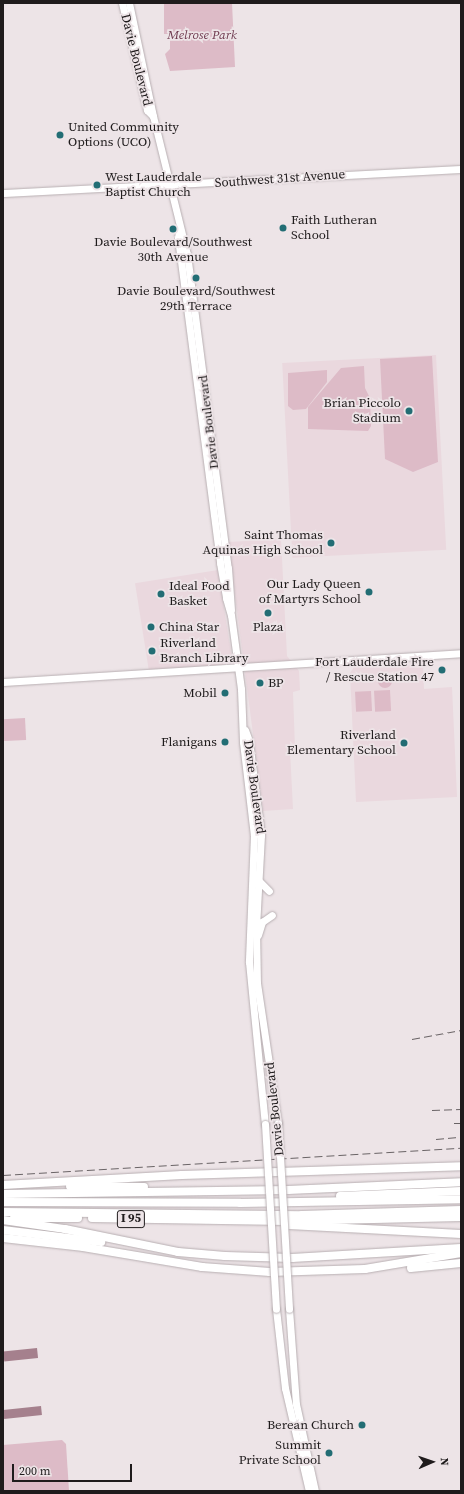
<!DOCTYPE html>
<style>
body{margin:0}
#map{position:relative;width:464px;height:1494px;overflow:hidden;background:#ede4e7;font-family:"Source Serif 4",serif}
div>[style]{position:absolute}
.built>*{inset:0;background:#ead8de;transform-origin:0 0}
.green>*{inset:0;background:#ddbbc7;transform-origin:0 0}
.round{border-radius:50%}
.water>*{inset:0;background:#a5808d;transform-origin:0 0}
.roads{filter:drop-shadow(0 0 1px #b8afb2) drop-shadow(0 0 1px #b8afb2)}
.secondary>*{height:7px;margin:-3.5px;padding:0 3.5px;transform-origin:3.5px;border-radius:3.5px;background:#fff}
.highway>*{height:8px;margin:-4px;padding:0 4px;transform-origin:4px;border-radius:4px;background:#fff}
.rail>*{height:1px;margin-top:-0.5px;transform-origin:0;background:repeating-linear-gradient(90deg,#696365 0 8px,transparent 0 12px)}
.bridges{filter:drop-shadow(0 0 1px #b8afb2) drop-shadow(0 0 1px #b8afb2)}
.secondary-bridge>*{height:7px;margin:-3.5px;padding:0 3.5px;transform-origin:3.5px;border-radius:3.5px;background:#fff}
.dots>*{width:11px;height:11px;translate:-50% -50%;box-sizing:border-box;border:2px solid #ede4e7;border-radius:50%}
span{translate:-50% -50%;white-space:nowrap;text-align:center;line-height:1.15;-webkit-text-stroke:3.5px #ede4e7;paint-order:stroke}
.shield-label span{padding:1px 3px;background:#ede4e7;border:1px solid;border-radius:3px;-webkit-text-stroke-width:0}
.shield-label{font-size:12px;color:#1f1b1c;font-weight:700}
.park-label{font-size:13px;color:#703b50;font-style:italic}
.street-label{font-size:13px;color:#1f1b1c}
.poi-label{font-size:13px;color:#1f1b1c}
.left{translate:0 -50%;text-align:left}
.right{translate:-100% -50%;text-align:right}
.frame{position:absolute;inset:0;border:4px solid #1f1b1c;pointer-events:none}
.north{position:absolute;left:412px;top:1442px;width:40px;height:40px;-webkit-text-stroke:3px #ede4e7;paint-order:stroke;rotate:88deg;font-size:11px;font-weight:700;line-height:16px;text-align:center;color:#1f1b1c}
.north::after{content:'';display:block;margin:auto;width:14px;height:18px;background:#1f1b1c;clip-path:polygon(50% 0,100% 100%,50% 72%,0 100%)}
.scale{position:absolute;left:12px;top:1464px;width:120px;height:18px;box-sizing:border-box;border:2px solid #1f1b1c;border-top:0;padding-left:5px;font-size:12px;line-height:14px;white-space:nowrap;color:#1f1b1c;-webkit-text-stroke:3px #ede4e7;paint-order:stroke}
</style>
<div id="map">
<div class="built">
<i style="left:436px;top:355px;width:195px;height:154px;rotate:87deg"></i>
<i style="clip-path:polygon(281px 539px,287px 656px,299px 671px,300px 690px,293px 692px,295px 749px,290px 750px,293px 809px,263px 811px,228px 542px)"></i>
<i style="left:218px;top:570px;width:94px;height:84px;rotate:81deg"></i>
<i style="clip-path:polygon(423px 663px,424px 689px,452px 687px,457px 797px,356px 802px,350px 673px,354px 667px)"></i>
</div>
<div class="green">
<i style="clip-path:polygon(164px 3px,232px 3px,235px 67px,170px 71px,165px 54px,170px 49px,170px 34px,164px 34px)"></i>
<i style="clip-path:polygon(432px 356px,438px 462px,413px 472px,385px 459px,380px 359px)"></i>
<i style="clip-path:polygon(364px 366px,365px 388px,370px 398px,371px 426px,368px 431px,308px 429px,308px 407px,341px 368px)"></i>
<i style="clip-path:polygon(327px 370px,327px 382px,306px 409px,293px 410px,288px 406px,288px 373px)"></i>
<i class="round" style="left:378px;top:674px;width:14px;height:14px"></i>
<i style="left:390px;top:690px;width:21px;height:16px;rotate:87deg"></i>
<i style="left:371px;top:691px;width:20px;height:16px;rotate:87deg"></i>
<i style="left:25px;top:718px;width:22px;height:22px;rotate:87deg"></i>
<i style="clip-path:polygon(62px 1440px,66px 1444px,69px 1491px,3px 1491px,3px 1445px)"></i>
</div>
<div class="water">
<i style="left:37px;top:1348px;width:10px;height:34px;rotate:84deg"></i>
<i style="left:41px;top:1406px;width:9px;height:38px;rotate:84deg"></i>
</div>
<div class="roads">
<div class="secondary">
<i style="left:122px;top:3px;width:110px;rotate:76.8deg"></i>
<i style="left:147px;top:110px;width:8px;rotate:45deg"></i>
<i style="left:129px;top:3px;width:116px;rotate:78deg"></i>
<i style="left:153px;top:116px;width:142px;rotate:76.2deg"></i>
<i style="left:187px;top:254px;width:317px;rotate:82.6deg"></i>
<i style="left:228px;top:568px;width:42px;rotate:85.9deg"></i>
<i style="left:3px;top:193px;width:459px;rotate:-3deg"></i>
<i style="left:179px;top:231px;width:7px;rotate:98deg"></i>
<i style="left:178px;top:238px;width:328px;rotate:82.6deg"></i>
<i style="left:220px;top:563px;width:36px;rotate:80deg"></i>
<i style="left:226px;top:598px;width:18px;rotate:74deg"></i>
<i style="left:231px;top:615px;width:75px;rotate:82.3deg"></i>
<i style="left:241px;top:689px;width:53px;rotate:87.8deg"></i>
<i style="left:243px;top:742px;width:94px;rotate:83.3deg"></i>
<i style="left:254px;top:835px;width:127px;rotate:92.3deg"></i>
<i style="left:249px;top:962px;width:163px;rotate:84.4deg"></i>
<i style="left:3px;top:682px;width:459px;rotate:-3.6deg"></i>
<i style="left:245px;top:730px;width:12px;rotate:70deg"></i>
<i style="left:249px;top:741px;width:95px;rotate:82.7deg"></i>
<i style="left:261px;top:835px;width:92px;rotate:93.1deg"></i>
<i style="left:256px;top:927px;width:56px;rotate:89deg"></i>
<i style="left:257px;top:983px;width:142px;rotate:81.5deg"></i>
<i style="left:259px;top:881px;width:14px;rotate:45deg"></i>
<i style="left:258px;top:935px;width:14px;rotate:-73deg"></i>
<i style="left:262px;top:922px;width:12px;rotate:-35deg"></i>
<i style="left:276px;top:1309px;width:80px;rotate:83.5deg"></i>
<i style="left:285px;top:1388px;width:106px;rotate:76.9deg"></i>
<i style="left:289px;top:1309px;width:95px;rotate:85.8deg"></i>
<i style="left:296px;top:1404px;width:89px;rotate:77.7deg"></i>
</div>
<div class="highway">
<i style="left:3px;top:1185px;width:179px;rotate:-3.2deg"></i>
<i style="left:182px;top:1175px;width:279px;rotate:-1.8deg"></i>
<i style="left:70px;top:1186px;width:74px;rotate:0.8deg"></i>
<i style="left:3px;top:1194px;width:285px;rotate:-0.8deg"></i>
<i style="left:288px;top:1190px;width:173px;rotate:-2.6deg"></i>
<i style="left:340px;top:1196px;width:121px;rotate:-2.4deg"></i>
<i style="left:3px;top:1202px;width:237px;rotate:0.2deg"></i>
<i style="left:240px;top:1203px;width:221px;rotate:-1deg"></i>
<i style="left:3px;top:1212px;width:299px;rotate:0.6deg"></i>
<i style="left:302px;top:1215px;width:159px;rotate:-1.8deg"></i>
<i style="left:14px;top:1218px;width:64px"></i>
<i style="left:92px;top:1218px;width:194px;rotate:0.9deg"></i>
<i style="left:286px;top:1221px;width:175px;rotate:-1.3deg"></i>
<i style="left:3px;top:1220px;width:63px;rotate:8.3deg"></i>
<i style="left:65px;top:1229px;width:115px;rotate:11.5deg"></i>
<i style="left:178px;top:1252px;width:47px;rotate:4.9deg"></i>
<i style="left:225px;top:1256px;width:67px;rotate:1.7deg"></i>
<i style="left:292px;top:1258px;width:169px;rotate:-3.4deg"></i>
<i style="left:289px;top:1225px;width:172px;rotate:3deg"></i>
<i style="left:3px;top:1230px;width:99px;rotate:7deg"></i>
<i style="left:3px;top:1238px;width:81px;rotate:6.4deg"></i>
<i style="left:83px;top:1247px;width:121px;rotate:9.5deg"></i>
<i style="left:202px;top:1267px;width:68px;rotate:4.2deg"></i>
<i style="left:270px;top:1272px;width:95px;rotate:-1.8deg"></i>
<i style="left:365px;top:1269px;width:97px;rotate:-9.5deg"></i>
<i style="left:411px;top:1268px;width:50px;rotate:-5.7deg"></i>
</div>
</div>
<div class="rail">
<i style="left:412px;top:1039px;width:50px;rotate:-10.4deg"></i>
<i style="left:432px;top:1110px;width:29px;rotate:-2deg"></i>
<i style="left:454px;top:1123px;width:7px"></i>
<i style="left:436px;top:1139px;width:25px;rotate:-5deg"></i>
<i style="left:3px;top:1175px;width:459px;rotate:-3.4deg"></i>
</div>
<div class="bridges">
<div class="secondary-bridge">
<i style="left:278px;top:1123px;width:186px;rotate:86.6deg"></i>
<i style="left:265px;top:1124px;width:185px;rotate:86.6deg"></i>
</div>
</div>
<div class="dots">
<i style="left:60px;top:135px;background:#226d74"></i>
<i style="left:97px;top:185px;background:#226d74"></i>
<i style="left:283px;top:228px;background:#226d74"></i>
<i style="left:173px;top:229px;background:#226d74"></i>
<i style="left:196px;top:278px;background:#226d74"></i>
<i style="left:409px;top:411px;background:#226d74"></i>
<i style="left:331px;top:543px;background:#226d74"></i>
<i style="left:369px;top:592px;background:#226d74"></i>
<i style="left:161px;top:594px;background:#226d74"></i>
<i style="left:268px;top:613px;background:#226d74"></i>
<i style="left:151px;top:627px;background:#226d74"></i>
<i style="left:152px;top:651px;background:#226d74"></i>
<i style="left:442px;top:670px;background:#226d74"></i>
<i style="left:260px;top:683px;background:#226d74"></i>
<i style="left:225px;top:693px;background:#226d74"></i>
<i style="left:225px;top:742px;background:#226d74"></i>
<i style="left:404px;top:743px;background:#226d74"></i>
<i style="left:362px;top:1425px;background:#226d74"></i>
<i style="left:329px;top:1453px;background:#226d74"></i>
</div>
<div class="shield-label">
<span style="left:131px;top:1219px">I 95</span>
</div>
<div class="park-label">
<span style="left:202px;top:35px">Melrose Park</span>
</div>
<div class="street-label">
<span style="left:136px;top:60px;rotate:76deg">Davie Boulevard</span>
<span style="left:280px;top:179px;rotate:-4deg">Southwest 31st Avenue</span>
<span style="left:209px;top:422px;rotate:-97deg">Davie Boulevard</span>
<span style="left:254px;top:787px;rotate:82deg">Davie Boulevard</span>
<span style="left:275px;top:1109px;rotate:-96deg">Davie Boulevard</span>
</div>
<div class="poi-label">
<span class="left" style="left:68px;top:135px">United Community<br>Options (UCO)</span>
<span class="left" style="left:105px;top:185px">West Lauderdale<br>Baptist Church</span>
<span class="left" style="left:291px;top:228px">Faith Lutheran<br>School</span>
<span style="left:173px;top:250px">Davie Boulevard/Southwest<br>30th Avenue</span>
<span style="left:196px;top:299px">Davie Boulevard/Southwest<br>29th Terrace</span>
<span class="right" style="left:401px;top:411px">Brian Piccolo<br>Stadium</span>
<span class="right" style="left:323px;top:543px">Saint Thomas<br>Aquinas High School</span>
<span class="right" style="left:361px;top:592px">Our Lady Queen<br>of Martyrs School</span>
<span class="left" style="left:169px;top:594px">Ideal Food<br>Basket</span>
<span class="left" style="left:159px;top:627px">China Star</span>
<span style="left:268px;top:627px">Plaza</span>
<span class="left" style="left:160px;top:651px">Riverland<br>Branch Library</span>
<span class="right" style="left:434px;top:670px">Fort Lauderdale Fire<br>/ Rescue Station 47</span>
<span class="left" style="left:268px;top:683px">BP</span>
<span class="right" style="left:217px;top:693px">Mobil</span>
<span class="right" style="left:396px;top:743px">Riverland<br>Elementary School</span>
<span class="right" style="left:217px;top:742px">Flanigans</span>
<span class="right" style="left:354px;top:1425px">Berean Church</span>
<span class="right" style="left:321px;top:1453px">Summit<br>Private School</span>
</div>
<div class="frame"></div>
<div class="north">N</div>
<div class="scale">200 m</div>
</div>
